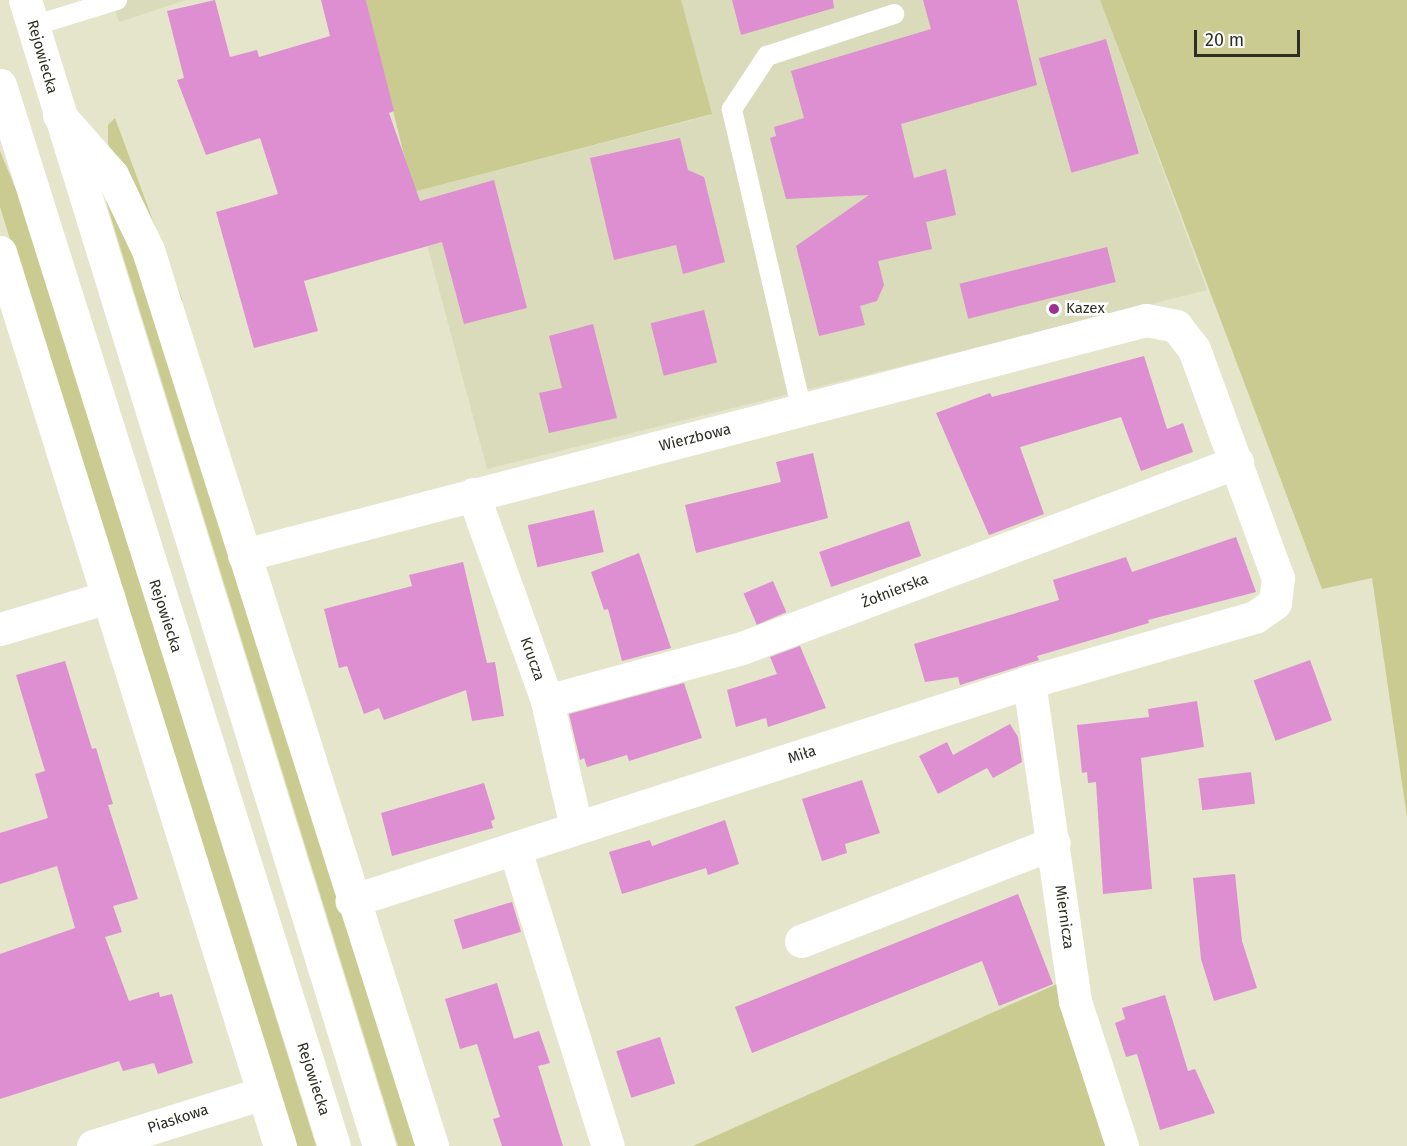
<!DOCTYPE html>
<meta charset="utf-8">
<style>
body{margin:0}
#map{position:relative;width:1407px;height:1146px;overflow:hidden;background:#e4e5cb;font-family:"Fira Sans",sans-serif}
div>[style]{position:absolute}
.built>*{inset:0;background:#dadbba}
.green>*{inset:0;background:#cacb90}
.building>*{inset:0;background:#dd8fd2;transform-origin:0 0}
.lane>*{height:20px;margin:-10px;padding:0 10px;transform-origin:10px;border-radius:10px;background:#fff}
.street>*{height:33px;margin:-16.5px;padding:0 16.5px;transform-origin:16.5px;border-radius:16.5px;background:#fff}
.highway>*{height:33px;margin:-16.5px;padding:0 16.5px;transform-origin:16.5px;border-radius:16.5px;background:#fff}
.dots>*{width:16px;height:16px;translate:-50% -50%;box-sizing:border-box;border:3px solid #fff;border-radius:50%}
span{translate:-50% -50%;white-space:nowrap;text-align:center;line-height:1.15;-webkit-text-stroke:5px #fff;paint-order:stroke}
.street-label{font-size:15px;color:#2e2e24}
.poi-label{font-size:15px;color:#2e2e24}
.left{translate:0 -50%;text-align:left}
.scale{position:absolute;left:1194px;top:30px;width:106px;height:27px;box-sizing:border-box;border:3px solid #2e2e24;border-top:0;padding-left:8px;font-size:18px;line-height:21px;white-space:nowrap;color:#2e2e24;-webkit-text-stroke:4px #fff;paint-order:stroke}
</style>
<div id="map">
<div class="built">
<i style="clip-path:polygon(112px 0,186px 0,119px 22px)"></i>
<i style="clip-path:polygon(681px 0,1100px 0,1207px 290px,487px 469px,413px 192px,711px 115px)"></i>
</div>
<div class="green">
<i style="clip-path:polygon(366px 0,681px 0,712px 114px,413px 192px)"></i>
<i style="clip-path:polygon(1100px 0,1407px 0,1407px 817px,1372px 578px,1322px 589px)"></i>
<i style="clip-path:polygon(115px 118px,182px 299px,182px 318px,108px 144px,108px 125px)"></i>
<i style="clip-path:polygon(0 151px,20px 199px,316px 1146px,294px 1146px,0 207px)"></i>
<i style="clip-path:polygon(108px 197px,142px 263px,422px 1146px,398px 1146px,106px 201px)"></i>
<i style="clip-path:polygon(1059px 983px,1110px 1146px,693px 1146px)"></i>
</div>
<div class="building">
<i style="clip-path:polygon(215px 0,230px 57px,257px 50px,259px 57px,330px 36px,321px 0,366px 0,394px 111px,389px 113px,420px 201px,494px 180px,527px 308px,464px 324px,442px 242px,304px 281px,318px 331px,254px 348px,216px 212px,278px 194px,260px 138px,206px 155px,177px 80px,184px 78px,167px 11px)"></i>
<i style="clip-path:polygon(732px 0,833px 0,834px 8px,741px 35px)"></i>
<i style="clip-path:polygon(923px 0,1017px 0,1037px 85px,901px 124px,914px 178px,946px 169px,956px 215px,926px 222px,932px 249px,878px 261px,884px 285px,877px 301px,860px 306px,865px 325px,819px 336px,796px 246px,869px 195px,786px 199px,770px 138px,776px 136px,774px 127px,804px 118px,791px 71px,931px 29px)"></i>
<i style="left:1106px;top:39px;width:119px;height:70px;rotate:74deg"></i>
<i style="clip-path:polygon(680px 138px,688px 170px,704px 177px,725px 262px,683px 274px,676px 245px,614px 260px,590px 158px)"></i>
<i style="left:1107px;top:247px;width:36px;height:152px;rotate:76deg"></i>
<i style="left:704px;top:310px;width:54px;height:55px;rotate:76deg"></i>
<i style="clip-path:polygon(593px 324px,617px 418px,549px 433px,539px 393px,562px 388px,549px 336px)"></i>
<i style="clip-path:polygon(1144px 356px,1167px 429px,1183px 423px,1193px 452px,1141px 471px,1121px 417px,1020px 447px,1044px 514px,989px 535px,936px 413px,990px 393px,992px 397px)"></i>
<i style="clip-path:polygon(813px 453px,828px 518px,696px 553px,685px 505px,781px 482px,776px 462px)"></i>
<i style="left:594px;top:510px;width:43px;height:68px;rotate:77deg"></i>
<i style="left:909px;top:521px;width:37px;height:95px;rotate:71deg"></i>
<i style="clip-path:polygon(1236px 537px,1256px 592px,1148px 620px,1149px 623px,1037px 656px,1039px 660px,960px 685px,958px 677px,925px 682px,914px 644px,1059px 600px,1053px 580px,1126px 557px,1132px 572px)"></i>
<i style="clip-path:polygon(639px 553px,671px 648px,622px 661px,608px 609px,604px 610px,591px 572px)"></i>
<i style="clip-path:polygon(463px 562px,487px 663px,495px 662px,504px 716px,472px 721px,466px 690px,384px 720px,379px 708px,364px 714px,347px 666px,339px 668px,324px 609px,412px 586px,409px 575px)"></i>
<i style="left:773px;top:581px;width:34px;height:32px;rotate:67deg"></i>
<i style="clip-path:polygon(800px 646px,826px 708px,768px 727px,766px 718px,736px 727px,727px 690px,777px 674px,770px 657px)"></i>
<i style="left:1310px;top:660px;width:64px;height:60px;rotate:70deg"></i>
<i style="clip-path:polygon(65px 661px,92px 749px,96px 748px,113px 804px,108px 805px,138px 899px,113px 906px,122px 932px,105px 937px,129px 1001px,159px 992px,160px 997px,172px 994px,193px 1063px,158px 1074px,154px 1063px,123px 1071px,119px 1061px,0 1099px,0 954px,75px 928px,57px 866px,0 884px,0 833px,48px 818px,35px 774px,45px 771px,16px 675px)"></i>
<i style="clip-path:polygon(684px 683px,702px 738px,629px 761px,627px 755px,587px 767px,584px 758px,580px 760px,569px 714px)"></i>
<i style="clip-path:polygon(1197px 701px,1204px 747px,1141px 758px,1152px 889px,1103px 894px,1096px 782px,1088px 783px,1087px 772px,1082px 773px,1077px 725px,1149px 717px,1148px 709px)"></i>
<i style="clip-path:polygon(1010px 724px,1018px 737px,1022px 762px,993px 778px,987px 768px,938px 794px,919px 756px,947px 742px,953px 755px)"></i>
<i style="left:1251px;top:772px;width:32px;height:53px;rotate:83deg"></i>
<i style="clip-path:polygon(862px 780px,880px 833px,845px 844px,847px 853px,822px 861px,802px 799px)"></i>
<i style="clip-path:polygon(484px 783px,495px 819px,491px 821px,493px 828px,392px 856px,381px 813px)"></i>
<i style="clip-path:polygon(725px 820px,739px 864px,708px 875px,706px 868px,622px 894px,609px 852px,650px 840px,652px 846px)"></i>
<i style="clip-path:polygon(1235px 874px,1242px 941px,1257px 988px,1214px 1001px,1201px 959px,1193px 878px)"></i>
<i style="clip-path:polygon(1018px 894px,1053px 984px,999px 1006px,982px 961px,752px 1053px,735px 1007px)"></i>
<i style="left:512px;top:902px;width:31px;height:61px;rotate:73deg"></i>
<i style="clip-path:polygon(497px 983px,514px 1039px,539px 1031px,550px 1063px,538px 1066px,563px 1146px,502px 1146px,493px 1119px,500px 1117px,477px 1044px,460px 1049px,445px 999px)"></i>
<i style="clip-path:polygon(1165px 995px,1188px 1071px,1195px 1069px,1215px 1113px,1160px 1130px,1137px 1054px,1126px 1057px,1115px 1023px,1125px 1019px,1122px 1008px)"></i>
<i style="left:660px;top:1037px;width:49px;height:46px;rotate:72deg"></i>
</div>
<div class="lane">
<i style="left:33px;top:26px;width:88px;rotate:-17.2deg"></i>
<i style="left:802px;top:411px;width:310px;rotate:-103.1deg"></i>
<i style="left:732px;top:109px;width:64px;rotate:-56.6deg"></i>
<i style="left:767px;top:56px;width:134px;rotate:-18.3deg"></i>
</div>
<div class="street">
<i style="left:59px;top:115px;width:80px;rotate:48.5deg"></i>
<i style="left:112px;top:175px;width:83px;rotate:64.4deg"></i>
<i style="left:148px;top:250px;width:940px;rotate:72.41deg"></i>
<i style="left:0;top:252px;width:937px;rotate:72.61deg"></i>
<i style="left:473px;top:494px;width:220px;rotate:70.3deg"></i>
<i style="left:547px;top:701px;width:129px;rotate:77deg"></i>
<i style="left:244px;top:555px;width:932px;rotate:-14.6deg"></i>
<i style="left:1146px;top:320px;width:31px;rotate:11deg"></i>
<i style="left:1176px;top:326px;width:29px;rotate:52deg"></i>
<i style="left:1194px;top:349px;width:244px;rotate:69.9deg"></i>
<i style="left:1278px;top:578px;width:25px;rotate:97deg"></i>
<i style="left:1275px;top:603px;width:24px;rotate:145deg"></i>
<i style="left:1255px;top:617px;width:235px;rotate:164deg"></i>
<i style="left:1029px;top:682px;width:712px;rotate:162.1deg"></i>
<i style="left:0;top:629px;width:113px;rotate:-16.5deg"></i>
<i style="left:1029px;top:682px;width:322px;rotate:81.8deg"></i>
<i style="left:1075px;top:1001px;width:152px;rotate:72deg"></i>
<i style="left:547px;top:701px;width:202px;rotate:-15.2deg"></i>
<i style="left:742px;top:648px;width:529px;rotate:-20.59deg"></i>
<i style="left:515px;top:850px;width:310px;rotate:72.6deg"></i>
<i style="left:801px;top:941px;width:271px;rotate:-21.2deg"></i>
<i style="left:93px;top:1146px;width:178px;rotate:-17.3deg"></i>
</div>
<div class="highway">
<i style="left:25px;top:0;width:1199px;rotate:72.83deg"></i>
<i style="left:0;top:85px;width:1112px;rotate:72.53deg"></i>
</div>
<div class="dots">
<i style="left:1054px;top:309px;background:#9c3193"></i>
</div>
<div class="street-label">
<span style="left:42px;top:57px;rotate:74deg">Rejowiecka</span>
<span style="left:695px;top:438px;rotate:-14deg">Wierzbowa</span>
<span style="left:895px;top:591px;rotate:-21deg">Żołnierska</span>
<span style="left:165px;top:616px;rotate:72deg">Rejowiecka</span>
<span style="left:532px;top:659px;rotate:70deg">Krucza</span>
<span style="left:802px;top:755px;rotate:-18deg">Miła</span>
<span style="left:1064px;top:917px;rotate:82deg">Miernicza</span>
<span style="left:313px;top:1079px;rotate:72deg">Rejowiecka</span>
<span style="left:178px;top:1119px;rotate:-18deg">Piaskowa</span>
</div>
<div class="poi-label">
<span class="left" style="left:1066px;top:309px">Kazex</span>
</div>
<div class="scale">20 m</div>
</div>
